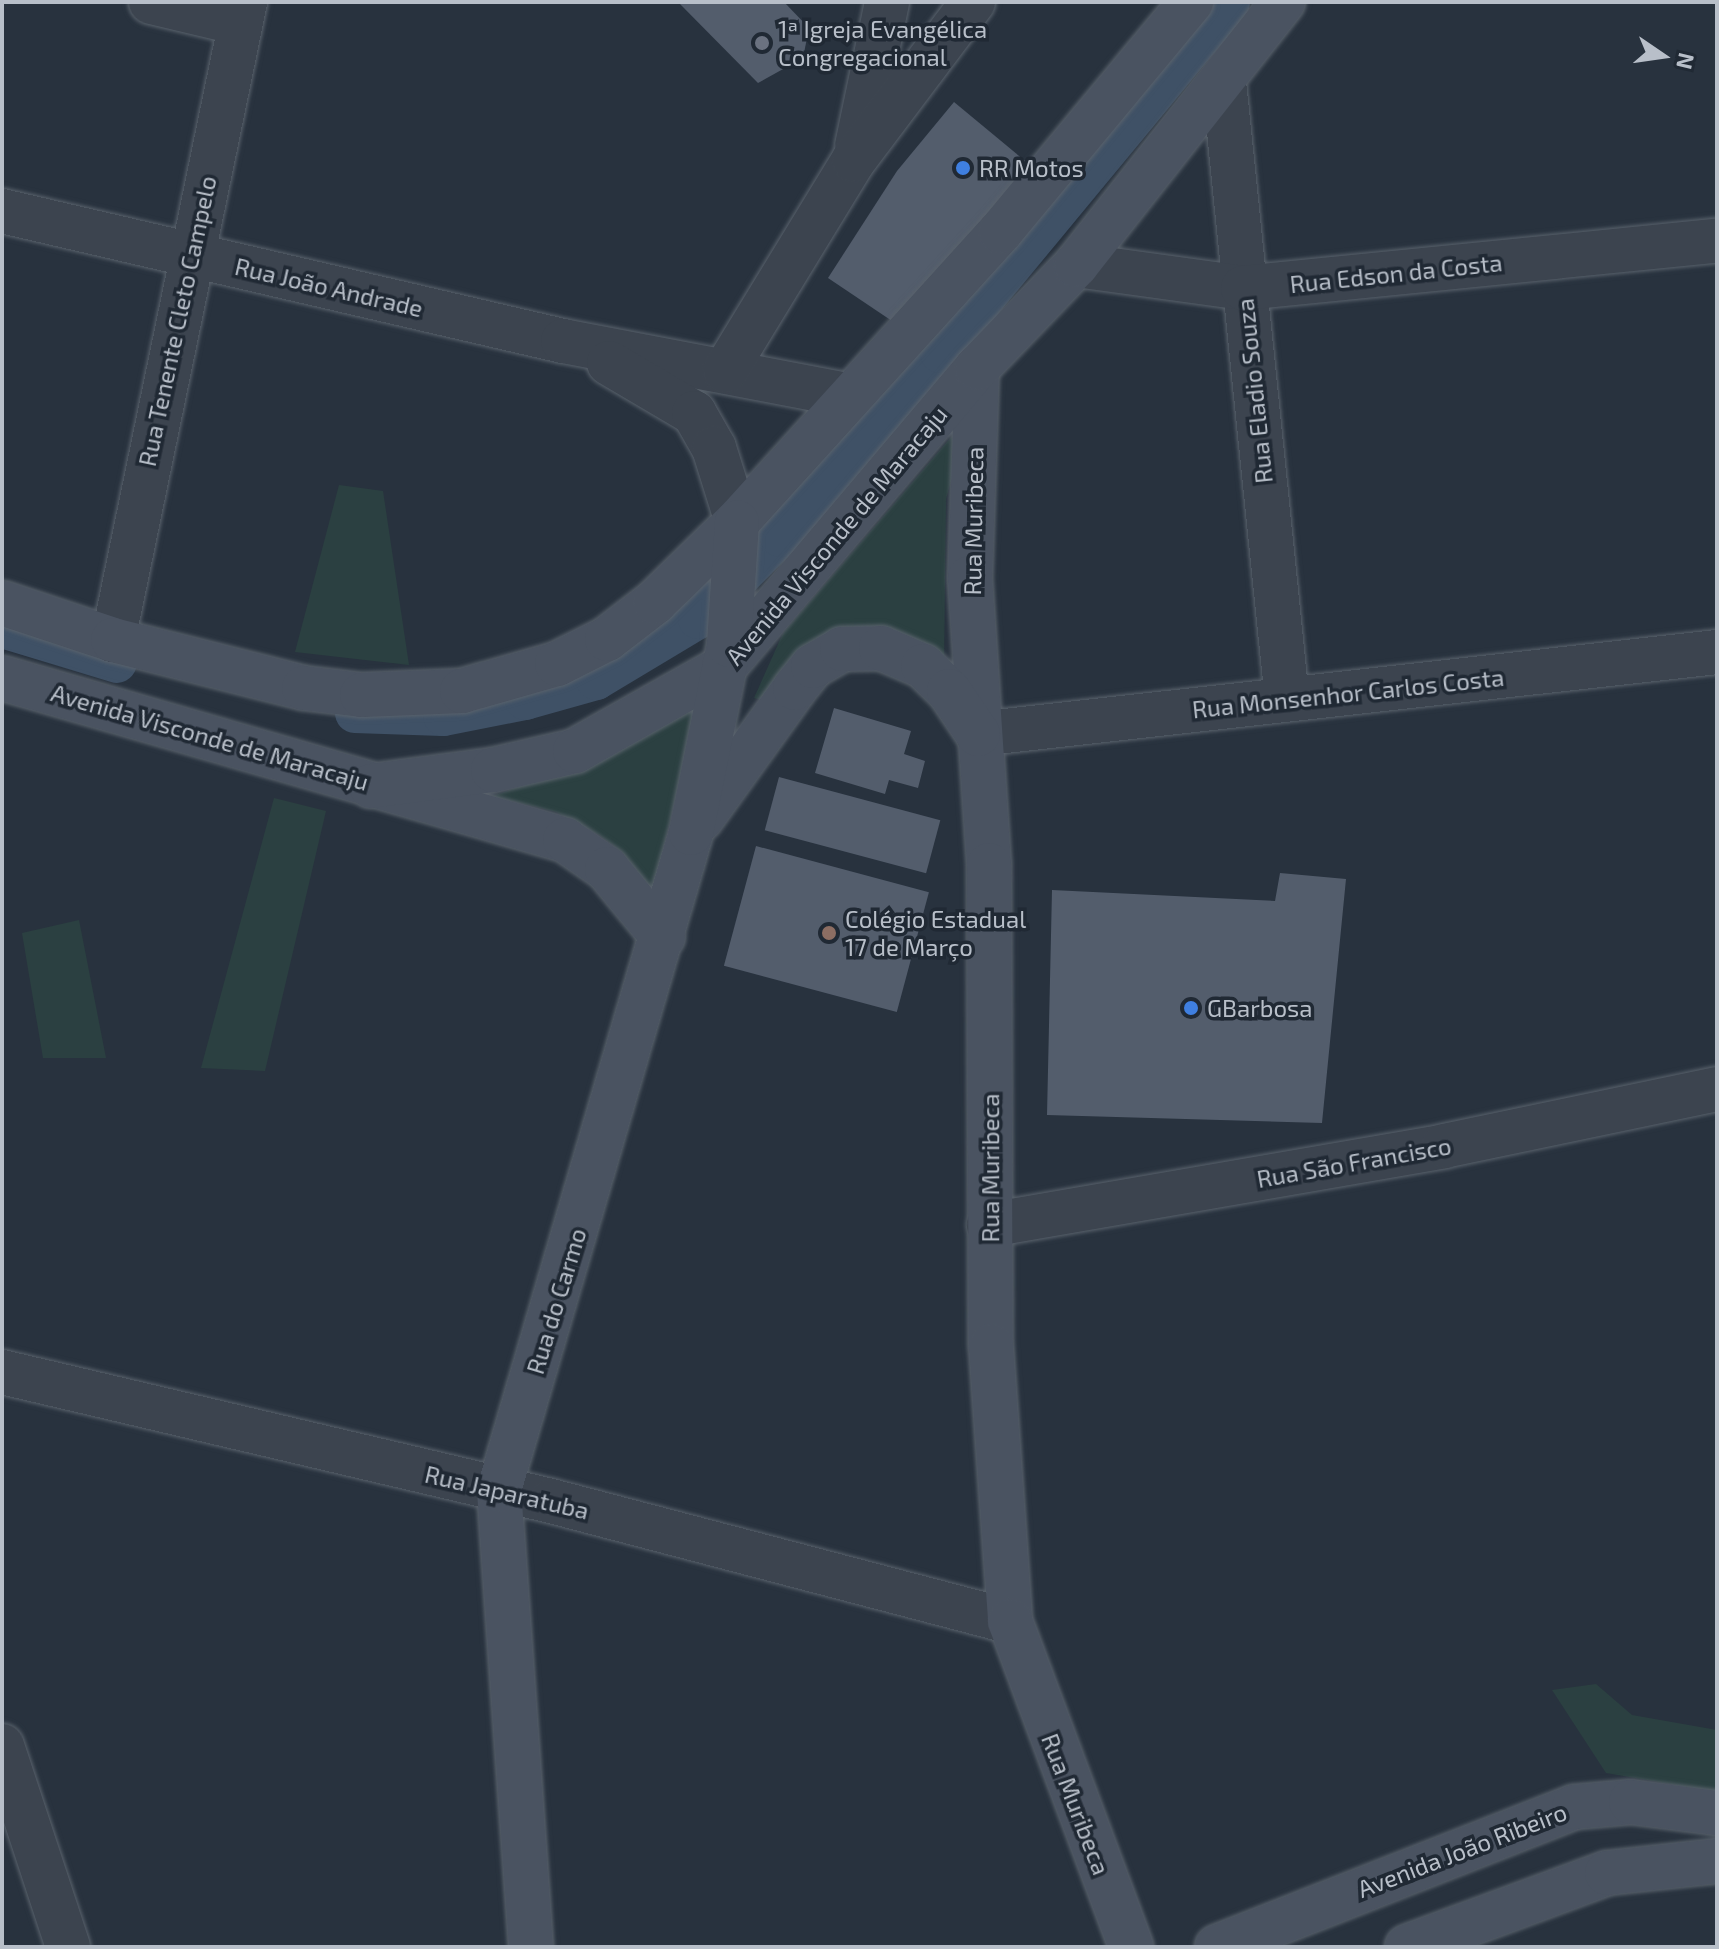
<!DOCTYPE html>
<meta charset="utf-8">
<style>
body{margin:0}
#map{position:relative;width:1719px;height:1949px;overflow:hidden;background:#28323e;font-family:"Exo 2",sans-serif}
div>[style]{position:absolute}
.green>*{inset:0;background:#2b4041}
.canal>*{height:40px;margin:-20px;padding:0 20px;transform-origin:20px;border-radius:20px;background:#3f5166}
.building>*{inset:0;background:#535d6c;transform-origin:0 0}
.roads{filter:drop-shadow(0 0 2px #59626c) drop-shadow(0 0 2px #59626c)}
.street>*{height:44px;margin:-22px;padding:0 22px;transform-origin:22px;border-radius:22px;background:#3c444f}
.secondary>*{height:44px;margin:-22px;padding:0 22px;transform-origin:22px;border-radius:22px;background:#4a5361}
.dots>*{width:22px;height:22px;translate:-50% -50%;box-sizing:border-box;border:4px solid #202934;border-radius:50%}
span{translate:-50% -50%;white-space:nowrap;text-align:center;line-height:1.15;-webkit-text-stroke:7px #202934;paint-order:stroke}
.poi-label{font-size:24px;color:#b8bfc9}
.left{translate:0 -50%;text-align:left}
.street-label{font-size:24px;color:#b8bfc9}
.frame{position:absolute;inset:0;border:4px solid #b8bfc9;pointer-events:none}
.north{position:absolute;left:1623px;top:16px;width:80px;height:80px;-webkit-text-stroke:6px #202934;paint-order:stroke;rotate:103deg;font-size:22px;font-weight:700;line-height:32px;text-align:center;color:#b8bfc9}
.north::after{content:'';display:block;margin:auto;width:28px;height:36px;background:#b8bfc9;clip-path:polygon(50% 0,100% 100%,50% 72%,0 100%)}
</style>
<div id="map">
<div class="green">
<i style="clip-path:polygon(970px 415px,946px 499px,944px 668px,912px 646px,766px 701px,754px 698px,783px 633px)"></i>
<i style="clip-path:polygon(339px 485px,383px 491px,409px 665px,295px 652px)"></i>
<i style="clip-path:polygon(700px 700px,651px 898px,621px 851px,599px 835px,556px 812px,492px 796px,560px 773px)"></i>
<i style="clip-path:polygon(274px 798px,326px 811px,265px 1071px,201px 1068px)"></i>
<i style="clip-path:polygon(79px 920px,106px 1058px,43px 1058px,22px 933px)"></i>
<i style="clip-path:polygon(1596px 1684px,1632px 1715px,1717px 1730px,1717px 1792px,1606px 1773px,1552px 1690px)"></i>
</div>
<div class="canal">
<i style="left:2px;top:628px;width:120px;rotate:16.9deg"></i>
<i style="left:355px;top:713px;width:88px;rotate:2deg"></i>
<i style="left:443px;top:716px;width:84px;rotate:-11deg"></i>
<i style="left:525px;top:700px;width:74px;rotate:-15.7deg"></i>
<i style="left:596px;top:680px;width:119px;rotate:-30.9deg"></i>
<i style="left:698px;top:619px;width:116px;rotate:-45deg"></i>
<i style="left:780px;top:537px;width:244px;rotate:-49deg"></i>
<i style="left:940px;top:353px;width:455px;rotate:-50.4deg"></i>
</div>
<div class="building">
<i style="clip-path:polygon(678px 2px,784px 2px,809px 28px,803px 58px,758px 83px)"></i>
<i style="clip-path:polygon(954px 102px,1030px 165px,895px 323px,828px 278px,897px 171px)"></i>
<i style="clip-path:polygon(834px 708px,911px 731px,904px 754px,925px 761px,918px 788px,889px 780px,885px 794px,815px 773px)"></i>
<i style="left:779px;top:777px;width:167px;height:55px;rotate:15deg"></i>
<i style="left:756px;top:846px;width:179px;height:124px;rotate:15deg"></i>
<i style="clip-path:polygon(1280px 873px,1346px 879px,1322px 1123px,1047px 1115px,1052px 890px,1275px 901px)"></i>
</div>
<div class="roads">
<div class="street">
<i style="left:151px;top:2px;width:91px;rotate:13.3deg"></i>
<i style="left:1224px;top:82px;width:620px;rotate:84.17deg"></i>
<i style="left:857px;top:146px;width:147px;rotate:-78.2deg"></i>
<i style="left:2px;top:211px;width:576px;rotate:13.05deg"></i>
<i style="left:563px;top:341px;width:288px;rotate:10.8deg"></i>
<i style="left:1076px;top:265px;width:169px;rotate:7.8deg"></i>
<i style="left:1243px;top:288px;width:476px;rotate:-5.7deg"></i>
<i style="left:609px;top:363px;width:99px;rotate:30.5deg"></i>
<i style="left:694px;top:413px;width:40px;rotate:60.3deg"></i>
<i style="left:714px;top:448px;width:77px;rotate:72.7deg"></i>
<i style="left:725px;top:371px;width:247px;rotate:-58.6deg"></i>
<i style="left:854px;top:160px;width:198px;rotate:-53deg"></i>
<i style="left:113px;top:640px;width:652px;rotate:-78.31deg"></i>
<i style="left:978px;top:734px;width:744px;rotate:-6.33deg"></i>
<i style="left:989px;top:1225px;width:462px;rotate:-9.8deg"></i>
<i style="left:1444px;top:1146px;width:279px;rotate:-11.8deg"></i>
<i style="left:2px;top:1372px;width:564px;rotate:13.22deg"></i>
<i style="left:551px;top:1501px;width:474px;rotate:14.7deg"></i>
<i style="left:2px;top:1746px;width:212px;rotate:71.8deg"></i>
</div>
<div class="secondary">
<i style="left:977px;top:368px;width:210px;rotate:91.9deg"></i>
<i style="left:970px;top:578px;width:288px;rotate:86.2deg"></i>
<i style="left:989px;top:865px;width:481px;rotate:89.8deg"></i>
<i style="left:991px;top:1346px;width:276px;rotate:86deg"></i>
<i style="left:1010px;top:1621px;width:348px;rotate:69.6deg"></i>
<i style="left:2px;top:603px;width:117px;rotate:18.4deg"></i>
<i style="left:113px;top:640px;width:197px;rotate:14.1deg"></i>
<i style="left:304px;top:688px;width:58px;rotate:6.9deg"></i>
<i style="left:362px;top:695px;width:100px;rotate:-2.3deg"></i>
<i style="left:462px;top:691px;width:99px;rotate:-15.9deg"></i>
<i style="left:557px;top:664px;width:56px;rotate:-26.6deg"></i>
<i style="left:607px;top:639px;width:61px;rotate:-37.6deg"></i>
<i style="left:655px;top:602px;width:115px;rotate:-44.3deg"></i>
<i style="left:737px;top:522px;width:393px;rotate:-47.8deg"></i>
<i style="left:1001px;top:231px;width:298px;rotate:-50.3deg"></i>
<i style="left:2px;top:678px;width:586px;rotate:16.05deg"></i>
<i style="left:565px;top:840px;width:51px;rotate:34.6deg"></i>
<i style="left:607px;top:869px;width:88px;rotate:50.5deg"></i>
<i style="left:371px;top:786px;width:123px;rotate:-7.5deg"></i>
<i style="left:493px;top:770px;width:84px;rotate:-13deg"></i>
<i style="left:575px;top:751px;width:171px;rotate:-29.4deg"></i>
<i style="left:724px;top:667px;width:392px;rotate:-49.8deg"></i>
<i style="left:977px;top:368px;width:143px;rotate:-46.1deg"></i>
<i style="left:1076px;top:265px;width:335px;rotate:-51.8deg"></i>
<i style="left:701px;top:819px;width:161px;rotate:-54.3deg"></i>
<i style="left:795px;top:688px;width:28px;rotate:-51deg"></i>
<i style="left:813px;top:666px;width:34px;rotate:-30deg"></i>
<i style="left:842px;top:649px;width:39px;rotate:-1deg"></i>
<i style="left:881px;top:648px;width:46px;rotate:23.2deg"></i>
<i style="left:923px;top:666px;width:36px;rotate:44deg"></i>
<i style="left:949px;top:691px;width:52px;rotate:56deg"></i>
<i style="left:531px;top:1947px;width:458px;rotate:-94deg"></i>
<i style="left:499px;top:1490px;width:684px;rotate:-73.71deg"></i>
<i style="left:691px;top:833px;width:192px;rotate:-78.6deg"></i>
<i style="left:729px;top:645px;width:123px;rotate:-86.3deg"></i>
<i style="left:1217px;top:1947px;width:383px;rotate:-21.4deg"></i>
<i style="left:1574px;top:1807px;width:57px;rotate:-5deg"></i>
<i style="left:1631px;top:1802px;width:87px;rotate:7.3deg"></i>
<i style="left:1407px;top:1947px;width:213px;rotate:-20.3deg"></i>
<i style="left:1607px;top:1873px;width:111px;rotate:-6.2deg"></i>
</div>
</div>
<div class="dots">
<i style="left:762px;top:43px;background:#6b7280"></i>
<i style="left:963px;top:168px;background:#3f7fe0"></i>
<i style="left:829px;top:933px;background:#8d6e63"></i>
<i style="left:1191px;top:1008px;background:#3f7fe0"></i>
</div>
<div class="poi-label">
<span class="left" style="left:778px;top:43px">1ª Igreja Evangélica<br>Congregacional</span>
<span class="left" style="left:979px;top:168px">RR Motos</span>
<span class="left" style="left:845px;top:933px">Colégio Estadual<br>17 de Março</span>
<span class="left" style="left:1207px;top:1008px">GBarbosa</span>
</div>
<div class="street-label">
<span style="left:1396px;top:273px;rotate:-6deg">Rua Edson da Costa</span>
<span style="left:329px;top:287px;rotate:13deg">Rua João Andrade</span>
<span style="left:177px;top:321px;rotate:-78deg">Rua Tenente Cleto Campelo</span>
<span style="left:1254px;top:391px;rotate:-96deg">Rua Eladio Souza</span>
<span style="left:973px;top:521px;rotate:-89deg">Rua Muribeca</span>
<span style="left:836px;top:535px;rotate:-50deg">Avenida Visconde de Maracaju</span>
<span style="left:1348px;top:693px;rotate:-6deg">Rua Monsenhor Carlos Costa</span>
<span style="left:210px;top:737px;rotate:16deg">Avenida Visconde de Maracaju</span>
<span style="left:1354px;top:1162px;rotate:-10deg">Rua São Francisco</span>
<span style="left:990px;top:1168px;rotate:-90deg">Rua Muribeca</span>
<span style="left:556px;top:1301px;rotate:-73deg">Rua do Carmo</span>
<span style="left:507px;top:1492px;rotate:13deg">Rua Japaratuba</span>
<span style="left:1076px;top:1804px;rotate:69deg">Rua Muribeca</span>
<span style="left:1462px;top:1850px;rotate:-21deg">Avenida João Ribeiro</span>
</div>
<div class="frame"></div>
<div class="north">N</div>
</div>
